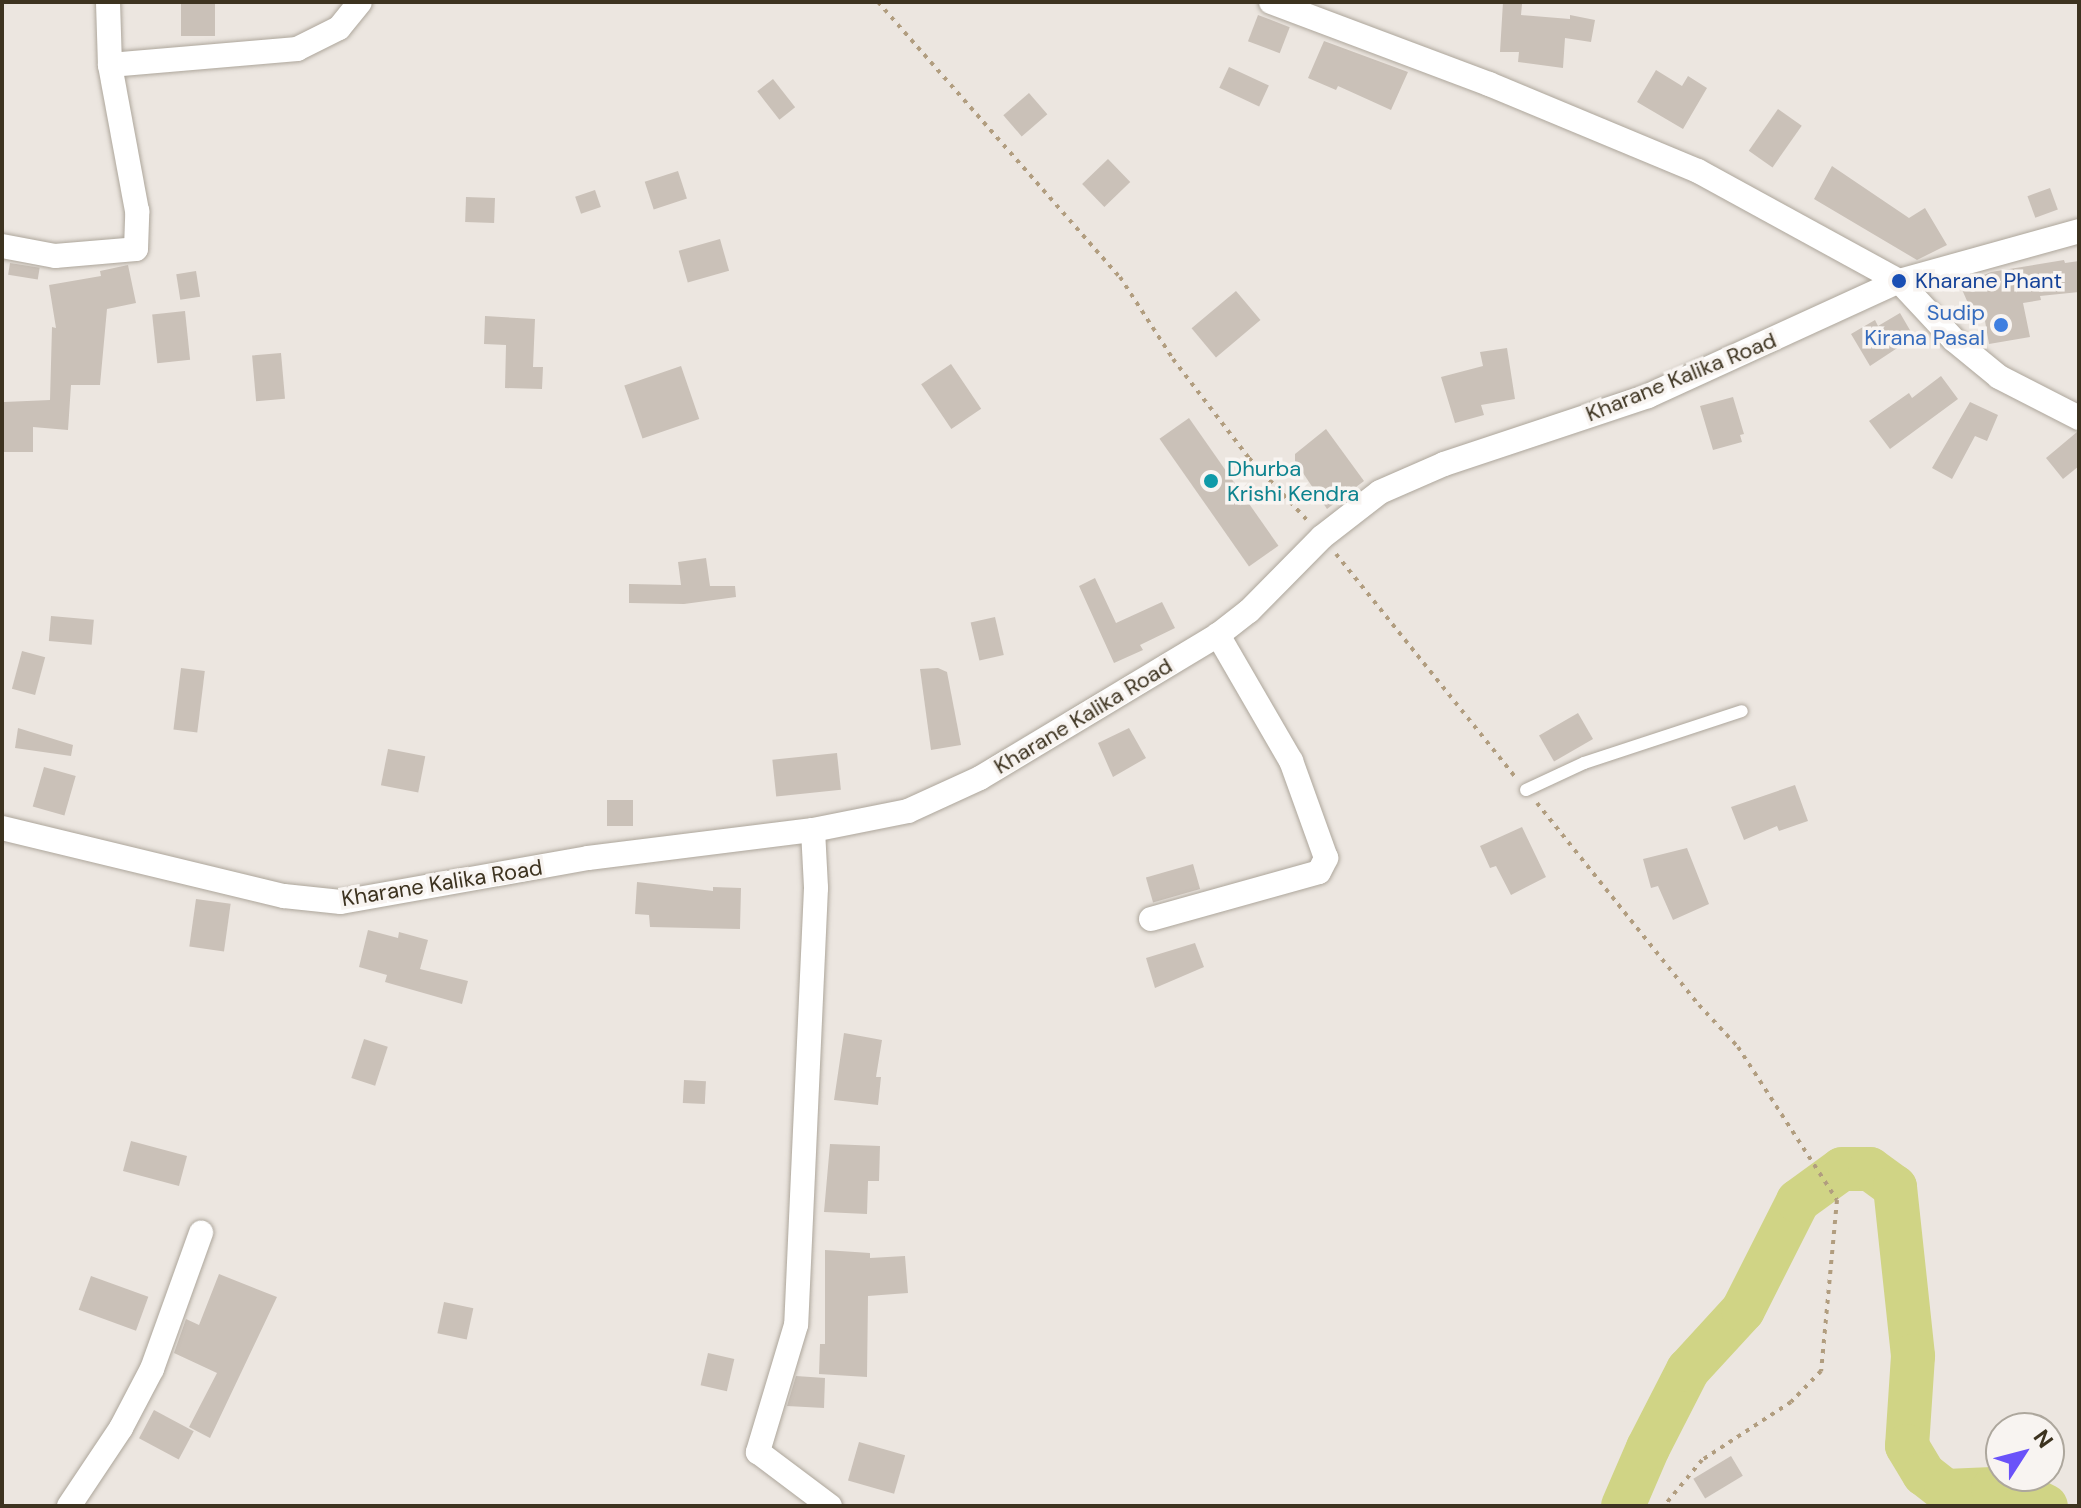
<!DOCTYPE html>
<style>
body{margin:0}
#map{position:relative;width:2081px;height:1508px;overflow:hidden;background:#ece6e0;font-family:"DM Sans",sans-serif}
div>[style]{position:absolute}
.river>*{height:44px;margin:-22px;padding:0 22px;transform-origin:22px;border-radius:22px;background:#d0d485}
.building>*{inset:0;background:#cac1b8;transform-origin:0 0}
.path>*{height:4px;margin-top:-2px;transform-origin:0;background:repeating-linear-gradient(90deg,#b19d7f 0 4px,transparent 0 10px)}
.roads{filter:drop-shadow(0 0 2px #ada69b) drop-shadow(0 0 2px #ada69b)}
.service>*{height:12px;margin:-6px;padding:0 6px;transform-origin:6px;border-radius:6px;background:#fff}
.minor>*{height:24px;margin:-12px;padding:0 12px;transform-origin:12px;border-radius:12px;background:#fff}
.tertiary>*{height:24px;margin:-12px;padding:0 12px;transform-origin:12px;border-radius:12px;background:#fff}
.dots>*{width:22px;height:22px;translate:-50% -50%;box-sizing:border-box;border:4px solid #f8f4f1;border-radius:50%}
span{translate:-50% -50%;white-space:nowrap;text-align:center;line-height:1.15;-webkit-text-stroke:7px #f8f4f1;paint-order:stroke}
.transit-label{font-size:22px;color:#164399}
.left{translate:0 -50%;text-align:left}
.shop-label{font-size:22px;color:#366cbe}
.right{translate:-100% -50%;text-align:right}
.street-label{font-size:22px;color:#3d3320}
.culture-label{font-size:22px;color:#0d838f}
.frame{position:absolute;inset:0;border:4px solid #3d3320;pointer-events:none}
.north{position:absolute;left:1985px;top:1412px;width:80px;height:80px;box-sizing:border-box;background:#f8f4f1;border:2px solid #ada79d;border-radius:50%;rotate:54deg;font-size:22px;font-weight:700;line-height:32px;text-align:center;color:#3d3320}
.north::after{content:'';display:block;margin:auto;width:28px;height:36px;background:#6a52f9;clip-path:polygon(50% 0,100% 100%,50% 72%,0 100%)}
</style>
<div id="map">
<div class="river">
<i style="left:1623px;top:1506px;width:63px;rotate:-66.7deg"></i>
<i style="left:1648px;top:1448px;width:88px;rotate:-62.9deg"></i>
<i style="left:1688px;top:1370px;width:81px;rotate:-47.5deg"></i>
<i style="left:1743px;top:1310px;width:122px;rotate:-63.2deg"></i>
<i style="left:1798px;top:1201px;width:54px;rotate:-36deg"></i>
<i style="left:1842px;top:1169px;width:28px"></i>
<i style="left:1870px;top:1169px;width:31px;rotate:36deg"></i>
<i style="left:1895px;top:1187px;width:170px;rotate:83.9deg"></i>
<i style="left:1913px;top:1356px;width:90px;rotate:93.8deg"></i>
<i style="left:1907px;top:1446px;width:33px;rotate:59deg"></i>
<i style="left:1924px;top:1474px;width:28px;rotate:38deg"></i>
<i style="left:1946px;top:1491px;width:47px;rotate:-2.4deg"></i>
<i style="left:1993px;top:1489px;width:36px;rotate:13deg"></i>
<i style="left:2028px;top:1497px;width:20px;rotate:27deg"></i>
</div>
<div class="building">
<i style="left:181px;top:2px;width:34px;height:34px"></i>
<i style="clip-path:polygon(1503px 2px,1522px 4px,1521px 15px,1570px 19px,1570px 15px,1595px 20px,1591px 42px,1565px 38px,1563px 68px,1518px 62px,1519px 52px,1500px 52px)"></i>
<i style="left:1258px;top:15px;width:34px;height:28px;rotate:21deg"></i>
<i style="clip-path:polygon(1324px 41px,1408px 72px,1391px 110px,1338px 86px,1336px 90px,1308px 78px)"></i>
<i style="left:1229px;top:67px;width:44px;height:23px;rotate:25deg"></i>
<i style="clip-path:polygon(1656px 70px,1682px 86px,1688px 76px,1707px 88px,1683px 129px,1637px 102px)"></i>
<i style="left:773px;top:79px;width:36px;height:20px;rotate:52deg"></i>
<i style="left:1029px;top:93px;width:28px;height:34px;rotate:49deg"></i>
<i style="left:1778px;top:109px;width:29px;height:51px;rotate:35deg"></i>
<i style="left:1108px;top:159px;width:32px;height:36px;rotate:46deg"></i>
<i style="clip-path:polygon(1832px 166px,1909px 218px,1925px 208px,1947px 245px,1917px 260px,1814px 199px)"></i>
<i style="left:678px;top:171px;width:29px;height:35px;rotate:72deg"></i>
<i style="left:2050px;top:188px;width:23px;height:24px;rotate:70deg"></i>
<i style="left:595px;top:190px;width:18px;height:21px;rotate:71deg"></i>
<i style="left:466px;top:197px;width:29px;height:25px;rotate:2deg"></i>
<i style="left:720px;top:239px;width:33px;height:43px;rotate:74deg"></i>
<i style="clip-path:polygon(2064px 260px,2065px 263px,2079px 261px,2079px 292px,2040px 296px,2041px 300px,2023px 303px,2030px 337px,1989px 344px,1984px 315px,1975px 319px,1960px 285px,1991px 272px)"></i>
<i style="left:10px;top:263px;width:30px;height:12px;rotate:9deg"></i>
<i style="clip-path:polygon(128px 265px,136px 303px,107px 309px,100px 385px,71px 385px,68px 430px,33px 427px,33px 452px,4px 452px,4px 402px,50px 400px,52px 327px,56px 328px,49px 285px,101px 276px,100px 271px)"></i>
<i style="left:196px;top:271px;width:26px;height:20px;rotate:81deg"></i>
<i style="left:1236px;top:291px;width:38px;height:58px;rotate:50deg"></i>
<i style="left:185px;top:311px;width:49px;height:33px;rotate:84deg"></i>
<i style="clip-path:polygon(1900px 313px,1914px 337px,1870px 366px,1851px 334px,1875px 320px,1878px 326px)"></i>
<i style="clip-path:polygon(485px 316px,535px 319px,533px 367px,543px 367px,542px 389px,505px 388px,506px 345px,484px 344px)"></i>
<i style="clip-path:polygon(1507px 348px,1515px 399px,1481px 405px,1484px 415px,1455px 423px,1441px 377px,1483px 366px,1480px 352px)"></i>
<i style="left:281px;top:353px;width:46px;height:29px;rotate:85deg"></i>
<i style="left:951px;top:364px;width:54px;height:36px;rotate:56deg"></i>
<i style="left:681px;top:366px;width:56px;height:60px;rotate:71deg"></i>
<i style="clip-path:polygon(1941px 376px,1958px 399px,1890px 449px,1869px 421px,1909px 393px,1912px 398px)"></i>
<i style="clip-path:polygon(1733px 397px,1744px 434px,1740px 435px,1742px 442px,1713px 450px,1700px 406px)"></i>
<i style="clip-path:polygon(1970px 402px,1998px 415px,1987px 441px,1975px 436px,1952px 479px,1932px 468px)"></i>
<i style="left:1189px;top:418px;width:156px;height:36px;rotate:55deg"></i>
<i style="clip-path:polygon(1326px 429px,1364px 481px,1327px 509px,1295px 461px,1295px 454px)"></i>
<i style="clip-path:polygon(2077px 432px,2079px 466px,2063px 479px,2046px 458px)"></i>
<i style="clip-path:polygon(706px 558px,710px 586px,735px 586px,736px 597px,684px 604px,629px 603px,629px 584px,681px 585px,678px 562px)"></i>
<i style="clip-path:polygon(1095px 578px,1116px 623px,1162px 602px,1175px 628px,1140px 645px,1143px 650px,1114px 663px,1079px 586px)"></i>
<i style="left:51px;top:616px;width:43px;height:25px;rotate:5deg"></i>
<i style="left:995px;top:617px;width:39px;height:25px;rotate:77deg"></i>
<i style="left:22px;top:651px;width:24px;height:39px;rotate:15deg"></i>
<i style="left:181px;top:668px;width:24px;height:62px;rotate:7deg"></i>
<i style="clip-path:polygon(938px 668px,947px 672px,961px 745px,931px 750px,920px 669px)"></i>
<i style="left:1578px;top:713px;width:30px;height:45px;rotate:60deg"></i>
<i style="clip-path:polygon(18px 728px,73px 745px,71px 756px,15px 748px)"></i>
<i style="clip-path:polygon(1129px 728px,1146px 758px,1113px 777px,1098px 743px)"></i>
<i style="left:388px;top:749px;width:38px;height:37px;rotate:11deg"></i>
<i style="left:837px;top:753px;width:37px;height:65px;rotate:84deg"></i>
<i style="left:44px;top:767px;width:33px;height:41px;rotate:16deg"></i>
<i style="clip-path:polygon(1795px 785px,1808px 821px,1779px 831px,1777px 826px,1744px 840px,1731px 807px)"></i>
<i style="left:607px;top:800px;width:26px;height:26px"></i>
<i style="clip-path:polygon(1522px 827px,1546px 877px,1511px 895px,1496px 866px,1490px 868px,1480px 846px)"></i>
<i style="clip-path:polygon(1687px 848px,1709px 904px,1673px 920px,1658px 886px,1651px 888px,1643px 859px)"></i>
<i style="left:1193px;top:864px;width:26px;height:49px;rotate:74deg"></i>
<i style="clip-path:polygon(637px 882px,713px 891px,713px 887px,741px 888px,740px 929px,650px 927px,649px 915px,635px 914px)"></i>
<i style="left:196px;top:899px;width:35px;height:48px;rotate:8deg"></i>
<i style="clip-path:polygon(368px 930px,398px 938px,399px 932px,428px 940px,420px 969px,468px 981px,462px 1004px,385px 982px,387px 975px,359px 967px)"></i>
<i style="clip-path:polygon(1195px 943px,1204px 967px,1155px 988px,1146px 958px)"></i>
<i style="clip-path:polygon(844px 1033px,882px 1040px,876px 1077px,881px 1077px,878px 1105px,834px 1100px)"></i>
<i style="left:364px;top:1039px;width:25px;height:41px;rotate:18deg"></i>
<i style="left:684px;top:1080px;width:22px;height:23px;rotate:3deg"></i>
<i style="left:131px;top:1141px;width:58px;height:31px;rotate:15deg"></i>
<i style="clip-path:polygon(830px 1144px,880px 1146px,879px 1181px,868px 1181px,867px 1214px,824px 1212px)"></i>
<i style="clip-path:polygon(825px 1250px,870px 1253px,870px 1258px,905px 1256px,908px 1293px,868px 1296px,867px 1377px,819px 1374px,820px 1344px,825px 1344px)"></i>
<i style="clip-path:polygon(219px 1274px,277px 1297px,210px 1438px,189px 1427px,217px 1373px,174px 1353px,186px 1319px,199px 1325px)"></i>
<i style="left:91px;top:1276px;width:61px;height:36px;rotate:20deg"></i>
<i style="left:444px;top:1302px;width:30px;height:32px;rotate:12deg"></i>
<i style="left:708px;top:1353px;width:27px;height:33px;rotate:13deg"></i>
<i style="clip-path:polygon(796px 1376px,825px 1378px,824px 1408px,787px 1406px)"></i>
<i style="left:154px;top:1410px;width:45px;height:32px;rotate:28deg"></i>
<i style="left:859px;top:1442px;width:48px;height:40px;rotate:16deg"></i>
<i style="left:1731px;top:1456px;width:23px;height:44px;rotate:59deg"></i>
</div>
<div class="path">
<i style="left:878px;top:2px;width:366px;rotate:48.7deg"></i>
<i style="left:1120px;top:277px;width:98px;rotate:57.1deg"></i>
<i style="left:1173px;top:359px;width:125px;rotate:52.5deg"></i>
<i style="left:1249px;top:458px;width:85px;rotate:46.9deg"></i>
<i style="left:1336px;top:554px;width:287px;rotate:51.2deg"></i>
<i style="left:1537px;top:803px;width:259px;rotate:51.3deg"></i>
<i style="left:1699px;top:1005px;width:57px;rotate:47.1deg"></i>
<i style="left:1738px;top:1047px;width:182px;rotate:57.1deg"></i>
<i style="left:1837px;top:1200px;width:172px;rotate:95.3deg"></i>
<i style="left:1821px;top:1371px;width:43px;rotate:134.1deg"></i>
<i style="left:1791px;top:1402px;width:106px;rotate:146.9deg"></i>
<i style="left:1702px;top:1460px;width:60px;rotate:129.6deg"></i>
</div>
<div class="roads">
<div class="service">
<i style="left:1526px;top:790px;width:64px;rotate:-25deg"></i>
<i style="left:1584px;top:763px;width:166px;rotate:-18.2deg"></i>
</div>
<div class="minor">
<i style="left:108px;top:2px;width:63px;rotate:88.2deg"></i>
<i style="left:1271px;top:2px;width:233px;rotate:20.6deg"></i>
<i style="left:1489px;top:84px;width:226px;rotate:22.6deg"></i>
<i style="left:1698px;top:171px;width:229px;rotate:28.7deg"></i>
<i style="left:1899px;top:281px;width:81px;rotate:47deg"></i>
<i style="left:1954px;top:340px;width:58px;rotate:39.4deg"></i>
<i style="left:1999px;top:377px;width:90px;rotate:27.1deg"></i>
<i style="left:2px;top:246px;width:54px;rotate:10.7deg"></i>
<i style="left:55px;top:256px;width:81px;rotate:-4.9deg"></i>
<i style="left:136px;top:249px;width:38px;rotate:-88deg"></i>
<i style="left:137px;top:211px;width:148px;rotate:-100.5deg"></i>
<i style="left:110px;top:65px;width:188px;rotate:-4.9deg"></i>
<i style="left:297px;top:49px;width:47px;rotate:-26.6deg"></i>
<i style="left:339px;top:28px;width:33px;rotate:-51deg"></i>
<i style="left:813px;top:830px;width:58px;rotate:87deg"></i>
<i style="left:816px;top:888px;width:437px;rotate:92.6deg"></i>
<i style="left:796px;top:1325px;width:133px;rotate:106.7deg"></i>
<i style="left:758px;top:1452px;width:90px;rotate:36.9deg"></i>
<i style="left:1151px;top:919px;width:174px;rotate:-15.6deg"></i>
<i style="left:1319px;top:872px;width:16px;rotate:-63deg"></i>
<i style="left:1326px;top:858px;width:103px;rotate:-109.8deg"></i>
<i style="left:1291px;top:761px;width:146px;rotate:-120.1deg"></i>
<i style="left:69px;top:1506px;width:94px;rotate:-56.3deg"></i>
<i style="left:121px;top:1428px;width:67px;rotate:-62.3deg"></i>
<i style="left:152px;top:1369px;width:145px;rotate:-70.2deg"></i>
</div>
<div class="tertiary">
<i style="left:2px;top:828px;width:290px;rotate:13.6deg"></i>
<i style="left:284px;top:896px;width:57px;rotate:6deg"></i>
<i style="left:341px;top:902px;width:251px;rotate:-10.1deg"></i>
<i style="left:588px;top:858px;width:227px;rotate:-7.1deg"></i>
<i style="left:813px;top:830px;width:97px;rotate:-11.3deg"></i>
<i style="left:908px;top:811px;width:79px;rotate:-24.6deg"></i>
<i style="left:980px;top:778px;width:278px;rotate:-31deg"></i>
<i style="left:1218px;top:635px;width:39px;rotate:-38deg"></i>
<i style="left:1249px;top:611px;width:104px;rotate:-45.4deg"></i>
<i style="left:1322px;top:537px;width:73px;rotate:-37.8deg"></i>
<i style="left:1380px;top:492px;width:70px;rotate:-23.6deg"></i>
<i style="left:1444px;top:464px;width:215px;rotate:-18.4deg"></i>
<i style="left:1648px;top:396px;width:276px;rotate:-24.6deg"></i>
<i style="left:1899px;top:281px;width:187px;rotate:-15.5deg"></i>
</div>
</div>
<div class="dots">
<i style="left:1899px;top:281px;background:#1a4fb4"></i>
<i style="left:2001px;top:325px;background:#3f7fe0"></i>
<i style="left:1211px;top:481px;background:#0f9aa8"></i>
</div>
<div class="transit-label">
<span class="left" style="left:1915px;top:281px">Kharane Phant</span>
</div>
<div class="shop-label">
<span class="right" style="left:1985px;top:325px">Sudip<br>Kirana Pasal</span>
</div>
<div class="street-label">
<span style="left:1681px;top:377px;rotate:-22deg">Kharane Kalika Road</span>
<span style="left:1083px;top:716px;rotate:-31deg">Kharane Kalika Road</span>
<span style="left:442px;top:883px;rotate:-9deg">Kharane Kalika Road</span>
</div>
<div class="culture-label">
<span class="left" style="left:1227px;top:481px">Dhurba<br>Krishi Kendra</span>
</div>
<div class="frame"></div>
<div class="north">N</div>
</div>
